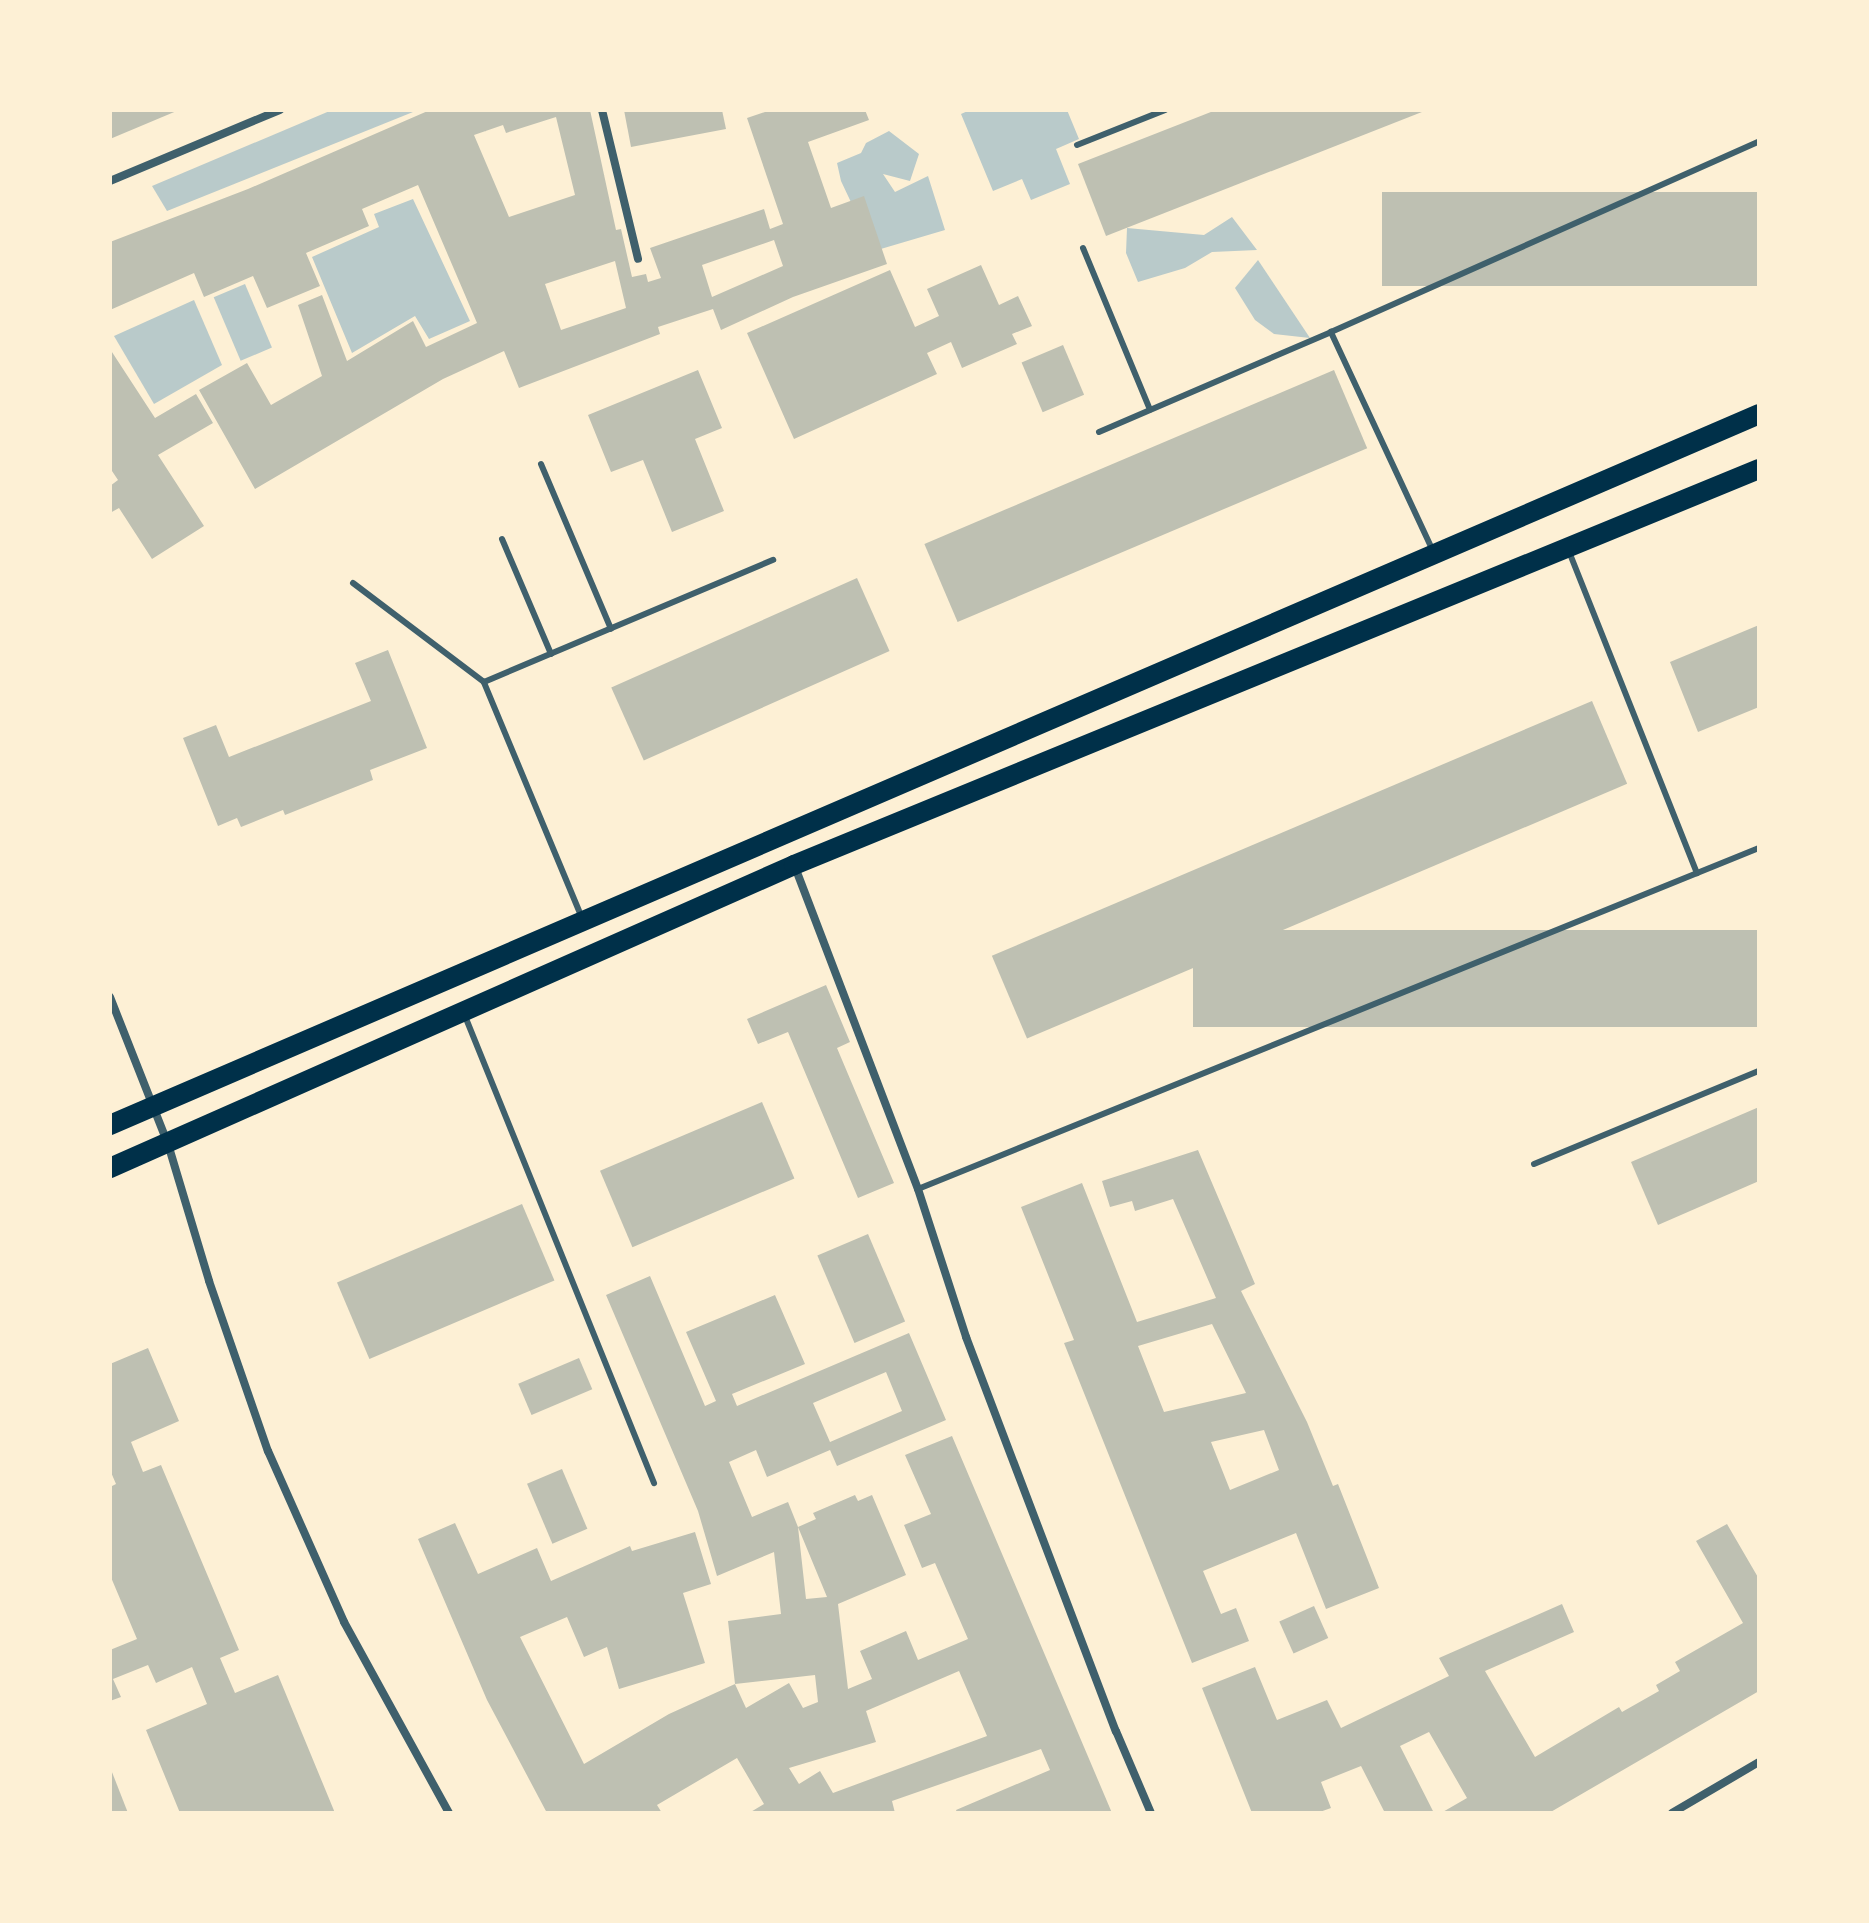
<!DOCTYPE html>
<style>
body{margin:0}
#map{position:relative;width:1869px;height:1923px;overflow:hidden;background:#fdf0d5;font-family:"Alegreya Sans",sans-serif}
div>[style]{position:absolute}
.green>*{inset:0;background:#b9caca;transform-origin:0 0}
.building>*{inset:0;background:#bec0b2;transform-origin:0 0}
.service>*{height:6px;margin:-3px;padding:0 3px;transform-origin:3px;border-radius:3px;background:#3f606c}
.minor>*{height:8px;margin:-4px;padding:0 4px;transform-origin:4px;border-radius:4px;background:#3f606c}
.primary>*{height:20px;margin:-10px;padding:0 10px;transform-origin:10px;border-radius:10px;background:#003049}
span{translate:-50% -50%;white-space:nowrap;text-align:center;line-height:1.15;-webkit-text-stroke:7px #fdf0d5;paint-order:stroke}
.frame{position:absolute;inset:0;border:112px solid #fdf0d5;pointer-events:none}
</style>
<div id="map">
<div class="green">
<i style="clip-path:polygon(332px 110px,418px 110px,167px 211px,152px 186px)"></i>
<i style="clip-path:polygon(970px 110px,1067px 110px,1079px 139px,1056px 149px,1070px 184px,1031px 200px,1022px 179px,993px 191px,961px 114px)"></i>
<i style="clip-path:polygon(889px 131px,919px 154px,910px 181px,883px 174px,895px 192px,928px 176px,945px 230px,874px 251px,841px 181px,837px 163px,861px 153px,866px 143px)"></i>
<i style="clip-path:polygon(413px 199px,470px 321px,429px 339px,415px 316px,352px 353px,312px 257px,379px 227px,374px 214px)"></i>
<i style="clip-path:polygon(1232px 217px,1257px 250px,1212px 252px,1185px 268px,1138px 282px,1126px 253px,1127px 228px,1204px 235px)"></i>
<i style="clip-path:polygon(1258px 260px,1310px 338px,1274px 334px,1255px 320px,1235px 288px)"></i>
<i style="left:245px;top:284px;width:69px;height:34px;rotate:67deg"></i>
<i style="clip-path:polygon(194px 300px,222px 365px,154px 404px,114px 336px)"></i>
</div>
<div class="building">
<i style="clip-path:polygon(110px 110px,179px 110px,110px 139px)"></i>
<i style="clip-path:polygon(evenodd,430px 110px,590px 110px,616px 230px,621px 229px,632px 277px,646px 274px,648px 282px,661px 278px,650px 248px,764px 209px,770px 229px,783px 224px,747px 118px,771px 110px,865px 110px,869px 120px,808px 142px,831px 208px,864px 196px,887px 264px,793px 297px,721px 330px,713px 309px,658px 327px,660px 334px,519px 388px,504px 351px,443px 379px,255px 489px,199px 390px,247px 363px,271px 405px,322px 376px,298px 305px,322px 295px,347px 361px,413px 321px,426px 347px,477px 323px,418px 185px,362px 209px,369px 226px,306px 253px,320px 286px,267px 308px,253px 276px,204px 297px,194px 273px,110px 310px,110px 242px,248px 189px,430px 110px,556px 117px,575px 195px,509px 217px,474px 135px,503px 125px,506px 133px,556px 117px,430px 110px,774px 240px,783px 266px,712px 297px,702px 265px,774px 240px,430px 110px,615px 261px,626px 308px,561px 330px,545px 284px,615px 261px)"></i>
<i style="clip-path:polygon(624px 110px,722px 110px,726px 129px,631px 147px)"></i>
<i style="clip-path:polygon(1216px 110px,1427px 110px,1106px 236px,1078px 164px)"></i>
<i style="left:1759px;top:192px;width:94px;height:377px;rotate:90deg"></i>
<i style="clip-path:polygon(981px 265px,999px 305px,1018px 296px,1032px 326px,1012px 334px,1017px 344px,962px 368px,951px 342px,927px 353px,937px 374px,794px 439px,747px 333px,890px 270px,915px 327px,939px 316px,927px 289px)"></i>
<i style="left:1063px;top:345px;width:54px;height:45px;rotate:67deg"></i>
<i style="clip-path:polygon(110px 349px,155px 418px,196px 394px,213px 423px,158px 455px,204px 526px,152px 559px,119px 508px,110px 513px,110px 486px,118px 480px,110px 468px)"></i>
<i style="clip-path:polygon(698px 370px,722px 428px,695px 439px,724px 511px,672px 532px,643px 460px,611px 472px,588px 415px)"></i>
<i style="left:1334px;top:370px;width:85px;height:445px;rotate:67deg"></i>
<i style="left:857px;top:578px;width:80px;height:269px;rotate:66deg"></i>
<i style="clip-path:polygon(1759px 625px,1759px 707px,1698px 732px,1670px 662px)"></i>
<i style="clip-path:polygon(388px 650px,427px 748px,370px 770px,373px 780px,285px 815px,283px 810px,241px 827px,237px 818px,218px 826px,183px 738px,216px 725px,229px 757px,371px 701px,355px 663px)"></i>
<i style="left:1592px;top:701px;width:90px;height:652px;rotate:67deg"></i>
<i style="left:1759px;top:930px;width:97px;height:566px;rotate:90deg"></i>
<i style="clip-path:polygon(826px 985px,850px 1042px,837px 1048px,894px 1183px,858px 1198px,788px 1032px,758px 1044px,747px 1019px)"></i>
<i style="left:762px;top:1102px;width:83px;height:176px;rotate:67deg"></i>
<i style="clip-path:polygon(1759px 1107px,1759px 1181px,1658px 1225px,1631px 1162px)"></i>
<i style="clip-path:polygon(evenodd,1198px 1150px,1255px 1284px,1241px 1291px,1307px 1422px,1333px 1486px,1338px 1484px,1379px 1588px,1326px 1609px,1296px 1533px,1203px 1571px,1221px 1614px,1236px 1608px,1249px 1641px,1192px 1663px,1064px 1343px,1074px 1340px,1021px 1207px,1082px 1183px,1137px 1322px,1216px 1298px,1173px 1199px,1135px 1211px,1132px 1201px,1110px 1207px,1102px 1181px,1198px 1150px,1212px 1324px,1246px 1393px,1164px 1412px,1138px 1346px,1212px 1324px,1198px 1150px,1264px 1430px,1279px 1470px,1230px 1490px,1211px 1442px,1264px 1430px)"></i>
<i style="left:522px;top:1204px;width:83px;height:201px;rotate:67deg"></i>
<i style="left:868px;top:1234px;width:95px;height:55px;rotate:67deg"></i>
<i style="clip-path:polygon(evenodd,650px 1276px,705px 1406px,716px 1401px,686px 1332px,775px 1295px,805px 1364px,732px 1394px,737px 1406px,909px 1333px,946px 1420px,837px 1466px,830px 1450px,767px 1477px,756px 1450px,729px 1462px,752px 1517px,788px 1502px,798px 1527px,806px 1599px,827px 1597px,798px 1527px,816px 1519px,813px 1513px,855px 1495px,858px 1501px,872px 1495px,906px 1575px,838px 1604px,848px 1689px,872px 1679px,860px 1651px,906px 1631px,918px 1660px,968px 1639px,935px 1563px,922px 1568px,904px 1525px,931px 1514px,905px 1455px,952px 1436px,1112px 1813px,957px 1813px,956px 1810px,1050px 1770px,1041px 1749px,892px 1801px,895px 1813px,749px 1813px,764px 1804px,737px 1758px,657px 1805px,662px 1813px,547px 1813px,487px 1700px,418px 1539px,455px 1523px,478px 1574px,537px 1548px,551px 1581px,630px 1546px,632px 1551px,695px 1532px,711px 1584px,683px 1593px,705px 1663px,619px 1689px,607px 1647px,584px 1657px,567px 1617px,520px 1637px,584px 1764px,669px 1714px,735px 1684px,746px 1708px,789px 1683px,803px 1708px,818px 1702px,815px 1675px,735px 1684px,728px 1621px,781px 1614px,774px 1552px,717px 1576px,698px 1511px,606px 1295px,650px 1276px,886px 1372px,902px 1411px,830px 1442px,813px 1403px,886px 1372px,650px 1276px,959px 1671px,987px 1736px,833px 1793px,820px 1771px,799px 1784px,789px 1768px,876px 1742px,866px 1711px,959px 1671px)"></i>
<i style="clip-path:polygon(148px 1348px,179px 1421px,131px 1442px,143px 1472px,161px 1465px,239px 1650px,220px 1658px,235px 1693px,278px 1675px,335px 1813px,180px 1813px,146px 1730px,207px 1704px,192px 1667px,156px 1683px,148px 1665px,113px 1679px,121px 1697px,110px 1701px,110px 1650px,137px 1639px,110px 1575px,110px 1487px,116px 1484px,110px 1470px,110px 1364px)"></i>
<i style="left:579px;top:1358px;width:34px;height:66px;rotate:67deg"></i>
<i style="left:562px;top:1469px;width:65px;height:38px;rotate:67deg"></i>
<i style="clip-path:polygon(1727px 1524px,1759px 1579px,1759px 1691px,1549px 1813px,1441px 1813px,1467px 1798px,1429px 1732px,1400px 1746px,1434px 1813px,1385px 1813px,1361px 1766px,1321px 1782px,1331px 1808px,1317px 1813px,1252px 1813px,1202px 1688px,1255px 1667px,1277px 1720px,1327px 1700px,1341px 1728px,1449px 1676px,1439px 1658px,1562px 1604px,1574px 1632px,1485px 1671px,1535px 1757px,1619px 1707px,1622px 1712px,1659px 1691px,1656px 1685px,1680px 1671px,1675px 1662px,1743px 1623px,1696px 1541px)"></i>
<i style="left:1314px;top:1606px;width:35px;height:38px;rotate:66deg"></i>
<i style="clip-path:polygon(110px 1767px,128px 1813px,110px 1813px)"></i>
</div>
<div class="service">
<i style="left:1077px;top:145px;width:95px;rotate:-21.7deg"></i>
<i style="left:1083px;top:248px;width:175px;rotate:67.5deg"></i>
<i style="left:1099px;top:432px;width:253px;rotate:-23.3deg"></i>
<i style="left:541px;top:464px;width:179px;rotate:67deg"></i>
<i style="left:502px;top:539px;width:125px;rotate:66.9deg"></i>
<i style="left:1568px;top:549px;width:349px;rotate:68.3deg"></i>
<i style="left:1433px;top:551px;width:242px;rotate:-115deg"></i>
<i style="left:1331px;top:332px;width:469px;rotate:-24deg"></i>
<i style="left:353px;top:583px;width:164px;rotate:37.1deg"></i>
<i style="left:582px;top:918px;width:256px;rotate:-112.6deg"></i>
<i style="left:484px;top:682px;width:314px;rotate:-22.9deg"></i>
<i style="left:465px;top:1016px;width:504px;rotate:67.97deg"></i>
<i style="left:1534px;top:1164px;width:243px;rotate:-22.5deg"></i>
<i style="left:918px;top:1189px;width:908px;rotate:-22.07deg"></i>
</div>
<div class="minor">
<i style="left:602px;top:110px;width:153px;rotate:76.4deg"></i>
<i style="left:110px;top:181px;width:184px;rotate:-22.7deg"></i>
<i style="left:795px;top:867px;width:345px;rotate:69.1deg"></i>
<i style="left:918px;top:1189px;width:156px;rotate:72deg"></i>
<i style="left:966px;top:1337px;width:422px;rotate:69.2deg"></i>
<i style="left:1116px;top:1731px;width:89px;rotate:66.9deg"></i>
<i style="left:110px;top:997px;width:158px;rotate:68.5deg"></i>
<i style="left:168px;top:1144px;width:143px;rotate:73.3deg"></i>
<i style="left:209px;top:1281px;width:180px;rotate:70.9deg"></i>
<i style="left:268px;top:1451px;width:187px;rotate:66deg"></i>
<i style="left:344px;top:1622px;width:218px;rotate:61.2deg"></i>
<i style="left:1672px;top:1813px;width:101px;rotate:-30.4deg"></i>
</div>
<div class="primary">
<i style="left:110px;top:1125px;width:1796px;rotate:-23.32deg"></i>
<i style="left:110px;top:1168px;width:748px;rotate:-23.89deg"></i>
<i style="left:794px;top:865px;width:1043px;rotate:-22.31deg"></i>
</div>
<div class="frame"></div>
</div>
